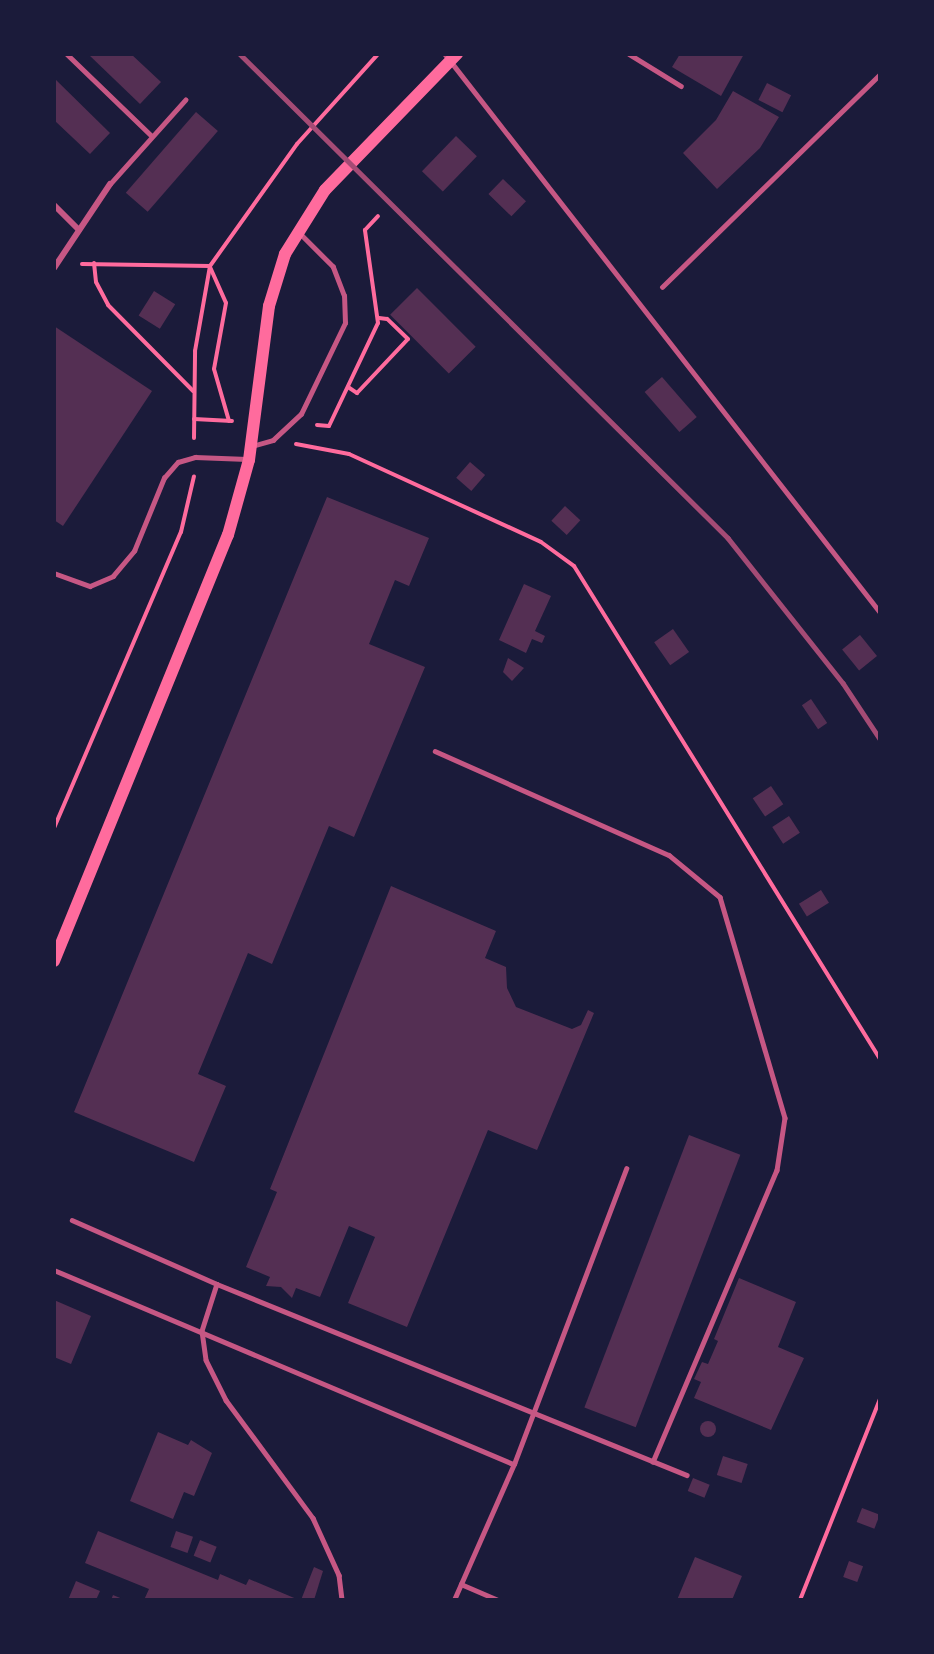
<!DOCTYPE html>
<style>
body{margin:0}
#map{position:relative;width:934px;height:1654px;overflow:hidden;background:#1b1b3a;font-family:Helvetica,sans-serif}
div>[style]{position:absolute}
.building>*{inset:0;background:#542f53;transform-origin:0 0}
.round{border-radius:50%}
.path>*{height:4px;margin:-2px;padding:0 2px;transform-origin:2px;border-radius:2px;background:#ff6b9d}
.service>*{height:4.5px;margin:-2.25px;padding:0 2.25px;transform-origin:2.25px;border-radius:2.25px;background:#c65784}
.minor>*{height:6px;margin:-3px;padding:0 3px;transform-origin:3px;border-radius:3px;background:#c65784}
.secondary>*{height:12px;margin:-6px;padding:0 6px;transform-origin:6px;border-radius:6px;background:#ff6b9d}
.rail>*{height:4.5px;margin:-2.25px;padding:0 2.25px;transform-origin:2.25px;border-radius:2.25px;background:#a44b75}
span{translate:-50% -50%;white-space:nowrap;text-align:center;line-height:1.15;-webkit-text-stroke:4.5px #1b1b3a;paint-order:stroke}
.frame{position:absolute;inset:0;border:56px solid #1b1b3a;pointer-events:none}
</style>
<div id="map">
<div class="building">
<i style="clip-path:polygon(88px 54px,131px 54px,161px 82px,140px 104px)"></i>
<i style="clip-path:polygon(680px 54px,744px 54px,721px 96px,672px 67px)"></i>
<i style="clip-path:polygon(54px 78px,110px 133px,90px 154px,54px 120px)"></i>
<i style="left:767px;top:83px;width:27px;height:19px;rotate:27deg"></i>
<i style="clip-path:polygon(733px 91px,779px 117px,760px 148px,717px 189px,683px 153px,716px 120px)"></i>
<i style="left:196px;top:112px;width:29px;height:107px;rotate:41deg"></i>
<i style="left:456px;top:136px;width:29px;height:49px;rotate:44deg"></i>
<i style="left:503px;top:179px;width:32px;height:21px;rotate:44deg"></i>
<i style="left:417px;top:288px;width:83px;height:38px;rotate:45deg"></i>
<i style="left:154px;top:291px;width:25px;height:29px;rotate:32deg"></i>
<i style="clip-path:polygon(54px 326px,152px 391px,63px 526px,54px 520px)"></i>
<i style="left:662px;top:377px;width:53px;height:23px;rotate:49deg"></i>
<i style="left:470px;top:462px;width:20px;height:21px;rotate:41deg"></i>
<i style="clip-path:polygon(327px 497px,429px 538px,409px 586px,395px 580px,369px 644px,425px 667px,354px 837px,329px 826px,272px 964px,248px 953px,198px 1074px,226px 1086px,194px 1162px,74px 1112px)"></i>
<i style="left:565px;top:506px;width:21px;height:20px;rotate:43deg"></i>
<i style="clip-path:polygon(524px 584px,551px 596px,535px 631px,545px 636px,542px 643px,532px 639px,526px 653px,499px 640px)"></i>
<i style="left:673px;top:629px;width:28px;height:23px;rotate:55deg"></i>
<i style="left:860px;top:635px;width:27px;height:23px;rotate:51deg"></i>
<i style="clip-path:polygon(508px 658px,524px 668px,512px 681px,503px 672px)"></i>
<i style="left:811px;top:699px;width:29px;height:11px;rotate:56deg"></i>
<i style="left:771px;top:786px;width:22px;height:22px;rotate:56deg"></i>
<i style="left:789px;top:816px;width:20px;height:20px;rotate:57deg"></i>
<i style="clip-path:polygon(391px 886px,496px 931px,485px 958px,506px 967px,507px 988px,516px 1007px,572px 1029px,581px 1025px,588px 1010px,594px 1013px,537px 1150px,488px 1130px,407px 1327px,348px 1303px,375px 1237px,349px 1226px,320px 1297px,296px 1288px,292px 1298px,281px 1287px,266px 1286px,270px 1277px,246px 1267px,277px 1192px,270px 1189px)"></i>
<i style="left:821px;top:890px;width:15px;height:26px;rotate:58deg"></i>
<i style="left:689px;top:1135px;width:55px;height:292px;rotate:21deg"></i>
<i style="clip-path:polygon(739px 1278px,796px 1302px,778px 1347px,804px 1358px,771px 1430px,694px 1398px,701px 1382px,694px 1379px,702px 1362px,708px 1364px,718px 1341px,714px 1339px)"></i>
<i style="clip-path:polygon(54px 1300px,91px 1316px,71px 1364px,54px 1357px)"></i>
<i class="round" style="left:700px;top:1421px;width:16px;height:16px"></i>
<i style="clip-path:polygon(158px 1432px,188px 1445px,191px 1440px,212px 1453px,194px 1496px,184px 1492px,173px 1519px,130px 1501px)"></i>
<i style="left:723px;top:1456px;width:26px;height:20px;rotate:18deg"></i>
<i style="left:693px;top:1478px;width:18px;height:14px;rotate:22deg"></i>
<i style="left:862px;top:1508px;width:19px;height:15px;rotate:21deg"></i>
<i style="clip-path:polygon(98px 1531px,218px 1580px,220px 1574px,246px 1585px,249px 1579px,299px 1600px,144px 1600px,149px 1589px,85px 1563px)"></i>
<i style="left:176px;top:1531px;width:18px;height:17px;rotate:19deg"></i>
<i style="left:200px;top:1540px;width:18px;height:17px;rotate:22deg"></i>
<i style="clip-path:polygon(695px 1557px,742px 1576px,732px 1600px,677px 1600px)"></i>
<i style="left:849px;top:1561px;width:15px;height:17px;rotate:20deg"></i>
<i style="clip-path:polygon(314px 1567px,323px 1571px,314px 1600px,301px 1600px)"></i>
<i style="clip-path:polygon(76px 1581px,100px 1591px,96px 1600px,68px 1600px)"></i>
<i style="clip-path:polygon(113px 1595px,125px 1600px,111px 1600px)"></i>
</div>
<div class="path">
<i style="left:94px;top:263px;width:19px;rotate:84deg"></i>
<i style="left:96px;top:282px;width:26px;rotate:62deg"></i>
<i style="left:108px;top:305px;width:121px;rotate:45.3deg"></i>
<i style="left:82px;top:264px;width:128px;rotate:0.9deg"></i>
<i style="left:210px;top:267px;width:39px;rotate:66deg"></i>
<i style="left:226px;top:303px;width:67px;rotate:100.3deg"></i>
<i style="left:214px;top:369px;width:54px;rotate:73.9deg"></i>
<i style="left:348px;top:387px;width:11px;rotate:34deg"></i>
<i style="left:357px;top:393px;width:74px;rotate:-46.6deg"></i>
<i style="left:408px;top:339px;width:29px;rotate:-136deg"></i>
<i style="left:387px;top:319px;width:8px;rotate:-173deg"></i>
<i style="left:194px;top:419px;width:38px;rotate:3deg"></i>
<i style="left:317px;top:425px;width:12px;rotate:5deg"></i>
<i style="left:329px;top:426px;width:114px;rotate:-64.6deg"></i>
<i style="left:378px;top:323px;width:94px;rotate:-98deg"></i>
<i style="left:365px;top:230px;width:19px;rotate:-47deg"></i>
<i style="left:194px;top:438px;width:87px;rotate:-89.3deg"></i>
<i style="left:195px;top:351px;width:86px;rotate:-80deg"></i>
<i style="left:210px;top:266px;width:150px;rotate:-54.5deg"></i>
<i style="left:297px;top:144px;width:121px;rotate:-48deg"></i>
<i style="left:296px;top:444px;width:54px;rotate:10.7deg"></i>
<i style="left:349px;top:454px;width:211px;rotate:24.6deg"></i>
<i style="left:541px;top:542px;width:41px;rotate:36deg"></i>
<i style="left:574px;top:566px;width:580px;rotate:58.17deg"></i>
<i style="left:54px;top:828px;width:322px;rotate:-66.8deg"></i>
<i style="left:181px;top:532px;width:57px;rotate:-76.9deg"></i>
<i style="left:800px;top:1600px;width:216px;rotate:-68.3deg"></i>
</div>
<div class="service">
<i style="left:67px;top:54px;width:118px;rotate:44deg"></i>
<i style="left:445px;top:54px;width:708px;rotate:52.06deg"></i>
<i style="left:629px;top:54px;width:61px;rotate:31.6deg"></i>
<i style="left:110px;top:184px;width:113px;rotate:-48.2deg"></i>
<i style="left:662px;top:287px;width:305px;rotate:-44.3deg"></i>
<i style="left:252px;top:446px;width:22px;rotate:-16deg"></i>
<i style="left:273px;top:440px;width:38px;rotate:-43deg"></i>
<i style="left:301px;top:414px;width:101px;rotate:-64.2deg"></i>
<i style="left:345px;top:323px;width:27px;rotate:-92deg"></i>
<i style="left:344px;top:296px;width:31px;rotate:-111deg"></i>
<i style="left:333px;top:267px;width:48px;rotate:-135deg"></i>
<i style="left:54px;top:573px;width:38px;rotate:20deg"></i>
<i style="left:90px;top:586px;width:25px;rotate:-23deg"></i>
<i style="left:113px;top:576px;width:33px;rotate:-50deg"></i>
<i style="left:134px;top:551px;width:79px;rotate:-67.7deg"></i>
<i style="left:164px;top:478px;width:21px;rotate:-49deg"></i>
<i style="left:178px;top:462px;width:18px;rotate:-16deg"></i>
<i style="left:195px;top:457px;width:52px;rotate:2.2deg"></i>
<i style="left:435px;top:751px;width:256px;rotate:24deg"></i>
<i style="left:669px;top:855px;width:66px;rotate:39.5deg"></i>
<i style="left:720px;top:897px;width:230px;rotate:73.6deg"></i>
<i style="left:785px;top:1118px;width:53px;rotate:98.7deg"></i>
<i style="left:777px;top:1170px;width:317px;rotate:113deg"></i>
<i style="left:72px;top:1220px;width:158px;rotate:23.8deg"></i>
<i style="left:217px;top:1284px;width:507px;rotate:22.12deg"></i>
<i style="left:54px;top:1270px;width:499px;rotate:22.9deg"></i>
<i style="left:217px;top:1284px;width:49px;rotate:107.7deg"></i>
<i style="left:202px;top:1331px;width:29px;rotate:82deg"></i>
<i style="left:206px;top:1360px;width:45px;rotate:63.4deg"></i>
<i style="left:226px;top:1400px;width:147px;rotate:53.6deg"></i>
<i style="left:313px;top:1518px;width:63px;rotate:65.5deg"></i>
<i style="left:339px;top:1575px;width:25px;rotate:83deg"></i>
<i style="left:461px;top:1584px;width:40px;rotate:23.4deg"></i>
<i style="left:454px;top:1600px;width:149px;rotate:-66.2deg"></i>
<i style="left:514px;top:1464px;width:316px;rotate:-69.2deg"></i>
</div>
<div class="minor">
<i style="left:54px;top:205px;width:35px;rotate:45deg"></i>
<i style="left:54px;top:268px;width:101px;rotate:-56.3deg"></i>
</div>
<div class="secondary">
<i style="left:54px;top:961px;width:460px;rotate:-67.8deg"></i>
<i style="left:228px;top:535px;width:78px;rotate:-74.4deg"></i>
<i style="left:249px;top:460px;width:155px;rotate:-82.6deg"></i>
<i style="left:269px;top:306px;width:54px;rotate:-72.9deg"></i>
<i style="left:285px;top:254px;width:75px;rotate:-58deg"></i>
<i style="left:325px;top:190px;width:190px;rotate:-45.9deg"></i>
</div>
<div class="rail">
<i style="left:240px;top:54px;width:687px;rotate:44.76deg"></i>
<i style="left:728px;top:538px;width:185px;rotate:51.6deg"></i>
<i style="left:843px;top:683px;width:67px;rotate:56.5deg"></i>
</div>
<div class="frame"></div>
</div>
